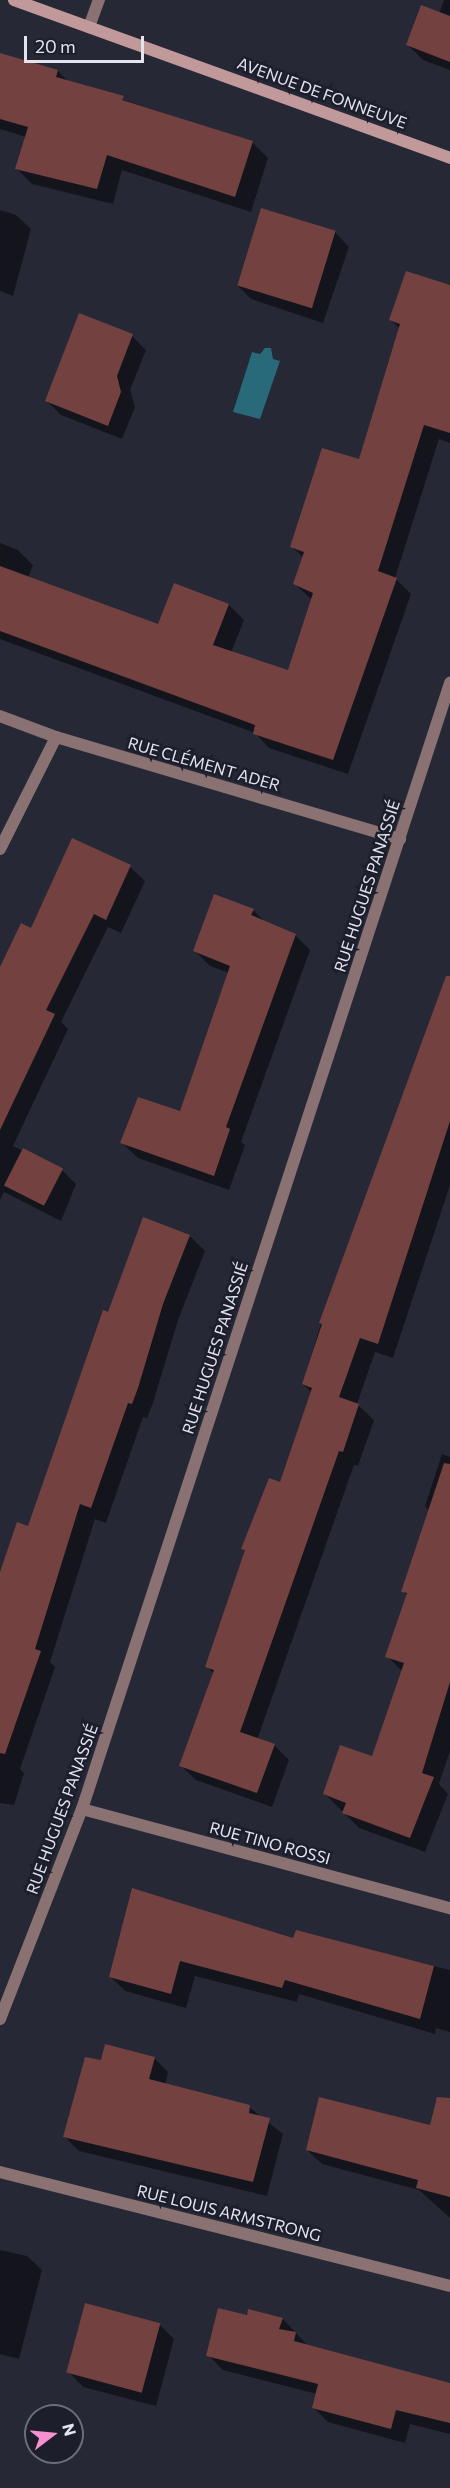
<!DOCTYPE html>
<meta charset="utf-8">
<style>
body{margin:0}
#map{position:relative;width:450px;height:2488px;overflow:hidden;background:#262836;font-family:Commissioner,sans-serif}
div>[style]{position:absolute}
.water>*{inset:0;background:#28697a}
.shadow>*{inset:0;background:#0007}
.building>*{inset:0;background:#734140;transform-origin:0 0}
.street>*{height:12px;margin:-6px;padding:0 6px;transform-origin:6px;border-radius:6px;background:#8a7172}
.secondary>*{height:12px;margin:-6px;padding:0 6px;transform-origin:6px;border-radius:6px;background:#c1999b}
span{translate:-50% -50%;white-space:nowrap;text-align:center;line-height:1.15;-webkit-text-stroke:5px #1c1e2c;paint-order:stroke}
.street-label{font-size:16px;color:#e3e4ee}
.north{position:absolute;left:24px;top:2404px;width:60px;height:60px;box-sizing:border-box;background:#1c1e2c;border:2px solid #6c6d7a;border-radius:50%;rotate:74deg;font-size:16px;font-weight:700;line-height:24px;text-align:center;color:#e3e4ee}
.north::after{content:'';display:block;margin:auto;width:21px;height:27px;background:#f690cf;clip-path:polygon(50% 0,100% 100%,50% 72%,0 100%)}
.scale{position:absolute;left:24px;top:36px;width:120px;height:27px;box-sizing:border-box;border:3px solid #e3e4ee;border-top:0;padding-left:8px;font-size:18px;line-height:21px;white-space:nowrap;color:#e3e4ee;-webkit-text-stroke:4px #1c1e2c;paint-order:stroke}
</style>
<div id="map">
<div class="water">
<i style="clip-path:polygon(265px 348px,271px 348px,273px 359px,280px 361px,260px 419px,233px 412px,252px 352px,260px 354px)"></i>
</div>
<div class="shadow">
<i style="clip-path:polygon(444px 0,450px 0,450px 70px,423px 60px,408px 45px,439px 14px)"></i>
<i style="clip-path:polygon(0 68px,58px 71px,69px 82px,252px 142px,268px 158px,251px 212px,122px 170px,113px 204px,32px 184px,16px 168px,26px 137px,0 129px)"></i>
<i style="clip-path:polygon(0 210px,16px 215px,31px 229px,13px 296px,0 291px)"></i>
<i style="clip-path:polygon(335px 232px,349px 247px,323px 323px,251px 299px,237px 285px)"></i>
<i style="clip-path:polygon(450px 287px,450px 443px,439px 439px,395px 578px,411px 594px,348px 774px,269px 748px,255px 733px,0 639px,0 543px,18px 550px,33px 565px,28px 578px,158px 626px,229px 605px,244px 620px,231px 653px,289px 672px,312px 600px,295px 584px,304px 558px,292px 547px,360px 461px,400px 329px,391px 320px)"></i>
<i style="clip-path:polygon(132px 336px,146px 350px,130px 390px,135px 407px,122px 439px,61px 415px,47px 401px)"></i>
<i style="clip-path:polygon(72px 840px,130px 867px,145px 881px,121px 933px,108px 927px,61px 1022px,68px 1029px,13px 1146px,62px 1170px,76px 1184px,61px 1221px,4px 1192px,0 1200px,0 970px,32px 930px)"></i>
<i style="clip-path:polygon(253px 910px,266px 923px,295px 935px,310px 950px,241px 1142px,245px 1145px,229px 1190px,138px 1158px,122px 1143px,181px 1113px,229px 973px,210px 966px,194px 950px)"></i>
<i style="clip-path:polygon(429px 1028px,450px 1028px,450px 1185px,393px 1358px,375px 1352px,357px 1404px,374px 1420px,358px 1466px,354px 1465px,257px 1740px,274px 1745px,289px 1760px,272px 1807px,196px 1780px,181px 1766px,214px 1674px,207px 1666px,246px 1551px,243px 1548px,281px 1484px,312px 1393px,303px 1384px,321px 1323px)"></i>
<i style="clip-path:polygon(190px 1236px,205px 1251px,178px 1320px,153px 1403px,147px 1418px,143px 1417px,106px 1523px,95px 1519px,50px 1662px,55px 1667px,20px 1769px,24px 1773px,14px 1805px,0 1803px,0 1576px,29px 1528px,109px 1314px)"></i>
<i style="clip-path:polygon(442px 1454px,450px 1457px,450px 1751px,439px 1784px,448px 1794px,425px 1852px,359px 1828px,325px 1794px,373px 1758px,402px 1671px,387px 1656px,407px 1596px,403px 1591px,429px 1511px,425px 1506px)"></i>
<i style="clip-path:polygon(133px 1890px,294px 1940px,297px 1931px,450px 1970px,450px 2032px,436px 2028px,435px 2034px,299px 1994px,297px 2002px,195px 1976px,186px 2008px,125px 1991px,110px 1976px)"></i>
<i style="clip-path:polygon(154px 2058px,168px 2072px,165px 2085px,249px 2107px,283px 2134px,267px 2196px,79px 2151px,65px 2137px,102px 2062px)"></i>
<i style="clip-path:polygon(450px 2126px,450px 2218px,419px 2190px,322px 2164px,307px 2150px)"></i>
<i style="clip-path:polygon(0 2250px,27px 2256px,42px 2270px,19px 2359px,0 2354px)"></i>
<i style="clip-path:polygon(249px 2311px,283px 2319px,309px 2347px,450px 2384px,450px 2434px,410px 2424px,405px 2443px,328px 2422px,313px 2407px,317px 2394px,223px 2370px,208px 2355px)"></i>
<i style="clip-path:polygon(159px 2324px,174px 2339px,156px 2406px,83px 2387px,69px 2372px)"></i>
</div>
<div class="building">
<i style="clip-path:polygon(421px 5px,450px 16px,450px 62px,406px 45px)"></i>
<i style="clip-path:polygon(0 53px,58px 70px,56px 77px,124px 96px,122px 100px,253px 141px,235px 197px,107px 155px,97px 189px,15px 169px,28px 127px,0 119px)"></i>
<i style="left:261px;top:208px;width:78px;height:81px;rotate:17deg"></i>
<i style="clip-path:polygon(406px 271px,450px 285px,450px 433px,424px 425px,378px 571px,397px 578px,333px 760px,253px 734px,255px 725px,0 631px,0 566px,158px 624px,174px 583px,229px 604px,213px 645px,288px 670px,313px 593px,293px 584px,304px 552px,290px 547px,322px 448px,359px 459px,400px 324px,389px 320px)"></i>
<i style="clip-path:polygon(79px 313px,133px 334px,117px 376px,121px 392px,108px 426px,45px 401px)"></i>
<i style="clip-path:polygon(72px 838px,131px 865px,106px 920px,94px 914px,46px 1010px,55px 1014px,0 1130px,0 967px,21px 923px,31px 928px)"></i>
<i style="clip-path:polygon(214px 894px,254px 909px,251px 915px,296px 934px,226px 1127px,230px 1129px,214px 1176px,120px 1143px,138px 1097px,180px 1111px,230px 966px,193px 951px)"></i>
<i style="clip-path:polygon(446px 976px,450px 976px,450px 1121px,378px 1344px,360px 1338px,339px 1397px,359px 1404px,343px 1452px,339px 1451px,240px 1732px,275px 1744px,257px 1793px,179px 1766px,214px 1670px,205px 1667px,245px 1550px,241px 1549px,269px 1478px,280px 1482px,312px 1388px,302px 1384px,322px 1324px,319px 1323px)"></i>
<i style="left:23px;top:1148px;width:45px;height:42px;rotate:27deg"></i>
<i style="clip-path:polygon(143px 1217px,190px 1235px,163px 1304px,138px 1388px,132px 1404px,128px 1403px,91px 1508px,80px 1504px,35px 1649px,41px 1651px,5px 1754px,0 1753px,0 1572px,17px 1522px,28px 1526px,103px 1310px,108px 1312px)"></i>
<i style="clip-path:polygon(444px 1463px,450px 1464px,450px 1682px,422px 1773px,434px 1777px,410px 1838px,342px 1813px,346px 1803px,323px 1794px,340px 1745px,372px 1756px,404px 1663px,385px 1657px,407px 1593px,401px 1592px)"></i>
<i style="clip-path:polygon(132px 1888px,293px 1938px,296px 1930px,434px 1966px,420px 2019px,285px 1980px,282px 1988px,180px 1961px,171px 1994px,109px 1977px)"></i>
<i style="clip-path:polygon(105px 2044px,155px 2057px,149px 2079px,250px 2105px,249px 2113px,270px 2118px,253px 2182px,63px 2137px,85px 2057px,101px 2060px)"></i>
<i style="clip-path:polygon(319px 2097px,430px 2125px,437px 2097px,450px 2098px,450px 2197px,416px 2188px,418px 2180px,306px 2150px)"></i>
<i style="left:85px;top:2303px;width:78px;height:72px;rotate:15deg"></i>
<i style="clip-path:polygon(218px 2308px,247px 2315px,248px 2309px,283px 2318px,279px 2329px,296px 2332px,294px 2341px,450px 2383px,450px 2423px,396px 2410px,391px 2429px,312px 2408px,318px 2384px,206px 2356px)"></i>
</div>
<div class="street">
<i style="left:89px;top:27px;width:29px;rotate:-70deg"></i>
<i style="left:0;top:716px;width:60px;rotate:20.6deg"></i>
<i style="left:56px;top:737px;width:359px;rotate:16.5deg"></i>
<i style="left:0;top:849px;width:125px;rotate:-63.4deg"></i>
<i style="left:82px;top:1809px;width:381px;rotate:15.1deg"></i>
<i style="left:0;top:2019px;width:225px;rotate:-68.7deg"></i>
<i style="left:82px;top:1809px;width:1185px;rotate:-71.9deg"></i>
<i style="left:0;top:2172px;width:464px;rotate:14.2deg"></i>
</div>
<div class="secondary">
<i style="left:14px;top:0;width:464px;rotate:19.9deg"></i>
</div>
<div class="street-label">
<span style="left:322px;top:93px;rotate:20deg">AVENUE DE FONNEUVE</span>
<span style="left:204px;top:764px;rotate:16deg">RUE CLÉMENT ADER</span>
<span style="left:367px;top:886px;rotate:-72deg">RUE HUGUES PANASSIÉ</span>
<span style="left:215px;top:1348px;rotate:-72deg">RUE HUGUES PANASSIÉ</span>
<span style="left:62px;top:1809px;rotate:-70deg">RUE HUGUES PANASSIÉ</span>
<span style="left:270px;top:1843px;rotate:15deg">RUE TINO ROSSI</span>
<span style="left:229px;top:2213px;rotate:14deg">RUE LOUIS ARMSTRONG</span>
</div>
<div class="north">N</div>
<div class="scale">20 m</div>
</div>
